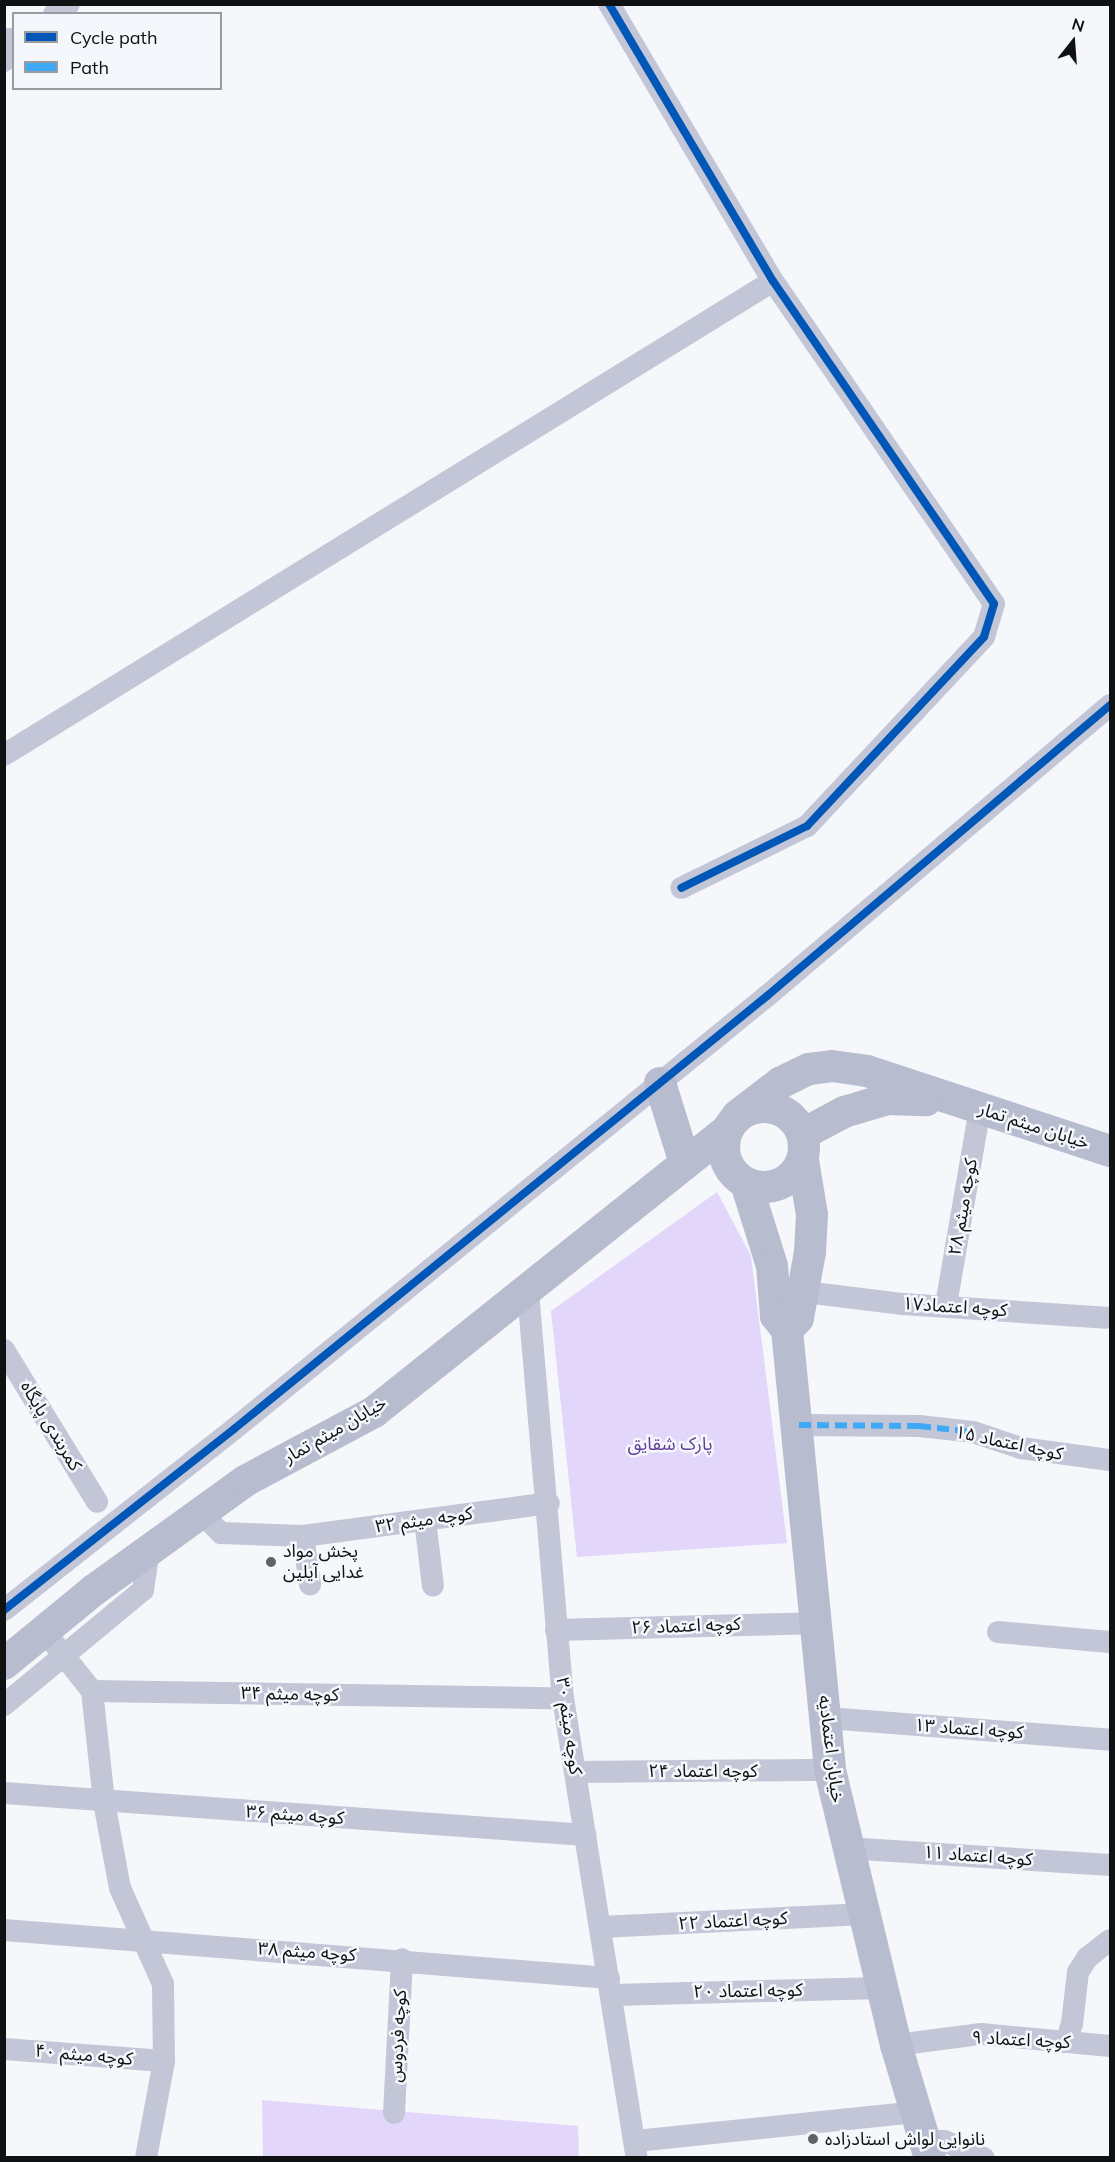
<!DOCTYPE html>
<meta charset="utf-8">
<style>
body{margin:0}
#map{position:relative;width:1115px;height:2162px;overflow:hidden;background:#f5f7fa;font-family:Mulish,"Noto Sans Arabic",sans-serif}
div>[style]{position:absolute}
.green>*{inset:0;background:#e2d7fb}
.street>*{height:22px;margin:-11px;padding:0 11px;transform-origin:11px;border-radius:11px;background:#c2c6d6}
.secondary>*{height:32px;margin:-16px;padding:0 16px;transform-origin:16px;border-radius:16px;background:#b8bccf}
.secondary>.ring{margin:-16px;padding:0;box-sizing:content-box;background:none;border:32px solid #b8bccf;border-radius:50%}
.quiet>*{height:6px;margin-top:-3px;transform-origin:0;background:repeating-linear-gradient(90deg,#3fa9f5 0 12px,transparent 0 18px)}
.cycleway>*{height:8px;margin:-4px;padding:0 4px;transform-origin:4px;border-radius:4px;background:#0057b8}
.dots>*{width:16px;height:16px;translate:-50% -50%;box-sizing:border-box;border:3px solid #f4f7fb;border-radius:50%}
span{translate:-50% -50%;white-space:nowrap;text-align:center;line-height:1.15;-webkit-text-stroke:5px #f4f7fb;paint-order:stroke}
.street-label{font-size:18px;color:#101112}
.park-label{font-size:18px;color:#633d99}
.poi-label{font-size:18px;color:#101112}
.left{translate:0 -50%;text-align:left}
.frame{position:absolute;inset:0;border:6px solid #101112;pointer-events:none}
.legend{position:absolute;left:12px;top:12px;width:210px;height:78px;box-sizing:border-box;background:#f4f7fb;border:2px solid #999b9e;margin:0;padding:8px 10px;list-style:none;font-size:18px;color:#101112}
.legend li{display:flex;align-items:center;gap:12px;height:30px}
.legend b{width:30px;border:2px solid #999b9e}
.north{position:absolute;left:1043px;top:12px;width:60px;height:60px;-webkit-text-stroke:4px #f4f7fb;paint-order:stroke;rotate:17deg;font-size:16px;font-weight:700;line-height:24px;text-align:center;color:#101112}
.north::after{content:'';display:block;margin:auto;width:21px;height:27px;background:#101112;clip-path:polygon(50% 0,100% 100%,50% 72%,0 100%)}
</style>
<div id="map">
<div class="green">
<i style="clip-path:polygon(717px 1192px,751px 1256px,787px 1543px,577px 1557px,551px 1311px)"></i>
<i style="clip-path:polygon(262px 2100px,578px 2126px,579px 2157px,263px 2157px)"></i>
</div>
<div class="street">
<i style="left:609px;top:4px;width:322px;rotate:59.4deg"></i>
<i style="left:773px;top:281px;width:391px;rotate:55.6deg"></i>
<i style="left:994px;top:604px;width:34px;rotate:107deg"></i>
<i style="left:984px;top:637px;width:259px;rotate:133.1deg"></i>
<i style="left:807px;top:826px;width:140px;rotate:153.8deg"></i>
<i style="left:54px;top:14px;width:18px;rotate:-34deg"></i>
<i style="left:4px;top:61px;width:23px;rotate:-75deg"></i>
<i style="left:4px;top:755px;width:903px;rotate:-31.65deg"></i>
<i style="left:528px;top:1292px;width:408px;rotate:85.1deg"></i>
<i style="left:563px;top:1698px;width:466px;rotate:80.9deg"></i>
<i style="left:805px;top:1292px;width:99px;rotate:7deg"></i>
<i style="left:903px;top:1304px;width:203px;rotate:3.9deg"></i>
<i style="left:946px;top:1305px;width:199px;rotate:-80.2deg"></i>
<i style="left:4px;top:1350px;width:178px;rotate:58.5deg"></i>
<i style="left:799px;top:1425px;width:120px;rotate:0.5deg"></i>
<i style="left:919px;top:1426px;width:54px;rotate:6.3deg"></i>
<i style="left:973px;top:1432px;width:51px;rotate:18.4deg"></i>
<i style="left:1021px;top:1448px;width:90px;rotate:7.7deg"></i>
<i style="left:200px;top:1512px;width:30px;rotate:45deg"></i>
<i style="left:221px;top:1533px;width:82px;rotate:2.1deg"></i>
<i style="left:303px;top:1536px;width:248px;rotate:-7.6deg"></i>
<i style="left:425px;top:1520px;width:66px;rotate:83.1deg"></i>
<i style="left:303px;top:1536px;width:49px;rotate:81.7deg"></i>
<i style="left:4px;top:1610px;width:293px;rotate:-38.2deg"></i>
<i style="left:234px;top:1429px;width:687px;rotate:-39.09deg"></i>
<i style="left:767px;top:996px;width:450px;rotate:-40.3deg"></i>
<i style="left:556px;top:1630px;width:260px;rotate:-1.5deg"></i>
<i style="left:45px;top:1632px;width:75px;rotate:51.5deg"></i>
<i style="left:92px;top:1691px;width:471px;rotate:0.9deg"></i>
<i style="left:998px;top:1632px;width:112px;rotate:5.1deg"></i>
<i style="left:92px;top:1691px;width:112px;rotate:83.8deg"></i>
<i style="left:104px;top:1802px;width:87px;rotate:79.5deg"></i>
<i style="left:120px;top:1888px;width:105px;rotate:65.9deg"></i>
<i style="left:163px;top:1984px;width:77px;rotate:89.3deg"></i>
<i style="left:164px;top:2061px;width:99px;rotate:100.5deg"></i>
<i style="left:4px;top:1705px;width:180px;rotate:-39.6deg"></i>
<i style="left:143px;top:1590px;width:41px;rotate:-81.7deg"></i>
<i style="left:827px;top:1718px;width:284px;rotate:4.4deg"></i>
<i style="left:576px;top:1772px;width:254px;rotate:-0.5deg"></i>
<i style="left:4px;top:1793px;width:583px;rotate:4.13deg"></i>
<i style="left:846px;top:1848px;width:265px;rotate:3.7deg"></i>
<i style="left:601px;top:1927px;width:264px;rotate:-2.8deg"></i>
<i style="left:4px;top:1930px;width:607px;rotate:4.54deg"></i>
<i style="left:614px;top:1995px;width:268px;rotate:-1.5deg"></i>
<i style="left:1066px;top:2042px;width:19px;rotate:-72deg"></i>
<i style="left:1072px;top:2024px;width:52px;rotate:-83.4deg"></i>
<i style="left:1078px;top:1972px;width:17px;rotate:-57deg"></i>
<i style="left:1087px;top:1958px;width:29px;rotate:-38deg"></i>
<i style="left:896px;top:2045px;width:86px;rotate:-7.4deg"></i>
<i style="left:981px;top:2034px;width:130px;rotate:5.3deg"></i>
<i style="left:4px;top:2049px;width:160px;rotate:4.3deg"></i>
<i style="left:394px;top:2113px;width:154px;rotate:-87deg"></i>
<i style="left:636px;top:2141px;width:281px;rotate:-5.9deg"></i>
<i style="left:924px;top:2141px;width:20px"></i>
<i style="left:944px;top:2141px;width:43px;rotate:23deg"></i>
</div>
<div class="secondary">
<i style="left:660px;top:1083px;width:81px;rotate:72.7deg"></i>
<i class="ring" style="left:724px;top:1107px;width:48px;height:48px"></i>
<i style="left:737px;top:1116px;width:54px;rotate:-37.5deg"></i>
<i style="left:780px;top:1083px;width:32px;rotate:-26deg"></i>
<i style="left:809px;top:1069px;width:23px;rotate:-7deg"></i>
<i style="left:832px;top:1066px;width:35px;rotate:8deg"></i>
<i style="left:867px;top:1071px;width:256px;rotate:18.2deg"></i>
<i style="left:803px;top:1134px;width:47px;rotate:-28.2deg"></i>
<i style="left:844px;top:1112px;width:46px;rotate:-16.5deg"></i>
<i style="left:888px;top:1099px;width:38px;rotate:2deg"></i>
<i style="left:746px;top:1183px;width:87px;rotate:72.6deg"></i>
<i style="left:772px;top:1266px;width:50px;rotate:85.4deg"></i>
<i style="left:776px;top:1316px;width:18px;rotate:52deg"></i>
<i style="left:787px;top:1330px;width:442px;rotate:84.4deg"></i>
<i style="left:830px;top:1770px;width:283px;rotate:76.5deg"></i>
<i style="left:896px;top:2045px;width:118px;rotate:73.3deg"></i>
<i style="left:787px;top:1330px;width:16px;rotate:-47deg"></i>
<i style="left:798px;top:1318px;width:67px;rotate:-79.7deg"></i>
<i style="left:810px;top:1252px;width:37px;rotate:-87deg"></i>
<i style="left:812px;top:1215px;width:56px;rotate:-99.3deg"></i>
<i style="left:4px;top:1664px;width:117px;rotate:-39.4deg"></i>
<i style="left:94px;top:1590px;width:186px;rotate:-35.8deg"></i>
<i style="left:245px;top:1481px;width:146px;rotate:-28.1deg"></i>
<i style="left:374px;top:1412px;width:453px;rotate:-38.6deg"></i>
</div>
<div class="quiet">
<i style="left:799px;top:1425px;width:120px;rotate:0.5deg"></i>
<i style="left:919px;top:1426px;width:54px;rotate:6.3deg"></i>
</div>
<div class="cycleway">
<i style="left:609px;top:4px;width:322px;rotate:59.4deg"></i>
<i style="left:773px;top:281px;width:391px;rotate:55.6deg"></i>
<i style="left:994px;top:604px;width:34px;rotate:107deg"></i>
<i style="left:984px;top:637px;width:259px;rotate:133.1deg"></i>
<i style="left:807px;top:826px;width:140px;rotate:153.8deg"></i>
<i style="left:4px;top:1610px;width:293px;rotate:-38.2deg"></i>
<i style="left:234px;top:1429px;width:687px;rotate:-39.09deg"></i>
<i style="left:767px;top:996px;width:450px;rotate:-40.3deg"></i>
</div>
<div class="dots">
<i style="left:271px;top:1562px;background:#606263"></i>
<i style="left:813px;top:2139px;background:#606263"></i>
</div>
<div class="street-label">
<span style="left:1034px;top:1126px;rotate:18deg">خیابان میثم تمار</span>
<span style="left:963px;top:1207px;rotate:-80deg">کوچه میثم ۲۸</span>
<span style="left:955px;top:1307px;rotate:4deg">کوچه اعتماد۱۷</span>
<span style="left:51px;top:1426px;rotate:59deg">کمربندی پایگاه</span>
<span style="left:335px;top:1430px;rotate:-30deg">خیابان میثم تمار</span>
<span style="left:1009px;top:1443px;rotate:12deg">کوچه اعتماد ۱۵</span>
<span style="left:424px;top:1520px;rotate:-8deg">کوچه میثم ۳۲</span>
<span style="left:686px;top:1626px;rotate:-2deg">کوچه اعتماد ۲۶</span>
<span style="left:290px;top:1694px;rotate:1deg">کوچه میثم ۳۴</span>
<span style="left:569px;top:1726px;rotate:82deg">کوچه میثم ۳۰</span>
<span style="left:969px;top:1729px;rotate:4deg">کوچه اعتماد ۱۳</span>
<span style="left:831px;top:1749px;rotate:83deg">خیابان اعتمادیه</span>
<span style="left:703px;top:1771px">کوچه اعتماد ۲۴</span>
<span style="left:295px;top:1815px;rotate:4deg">کوچه میثم ۳۶</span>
<span style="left:978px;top:1856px;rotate:4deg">کوچه اعتماد ۱۱</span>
<span style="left:733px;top:1921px;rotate:-3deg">کوچه اعتماد ۲۲</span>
<span style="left:307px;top:1952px;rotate:4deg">کوچه میثم ۳۸</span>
<span style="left:748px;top:1991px;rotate:-1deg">کوچه اعتماد ۲۰</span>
<span style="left:398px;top:2036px;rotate:-87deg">کوچه فردوس</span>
<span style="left:1021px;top:2040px;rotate:3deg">کوچه اعتماد ۹</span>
<span style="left:84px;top:2055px;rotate:5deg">کوچه میثم ۴۰</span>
</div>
<div class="park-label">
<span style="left:670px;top:1444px">پارک شقایق</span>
</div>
<div class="poi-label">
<span class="left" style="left:283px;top:1562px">پخش مواد<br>غدایی آیلین</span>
<span class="left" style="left:825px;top:2139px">نانوایی لواش استادزاده</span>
</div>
<div class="frame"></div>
<ul class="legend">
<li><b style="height:8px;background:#0057b8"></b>Cycle path</li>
<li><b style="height:8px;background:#3fa9f5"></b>Path</li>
</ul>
<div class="north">N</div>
</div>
